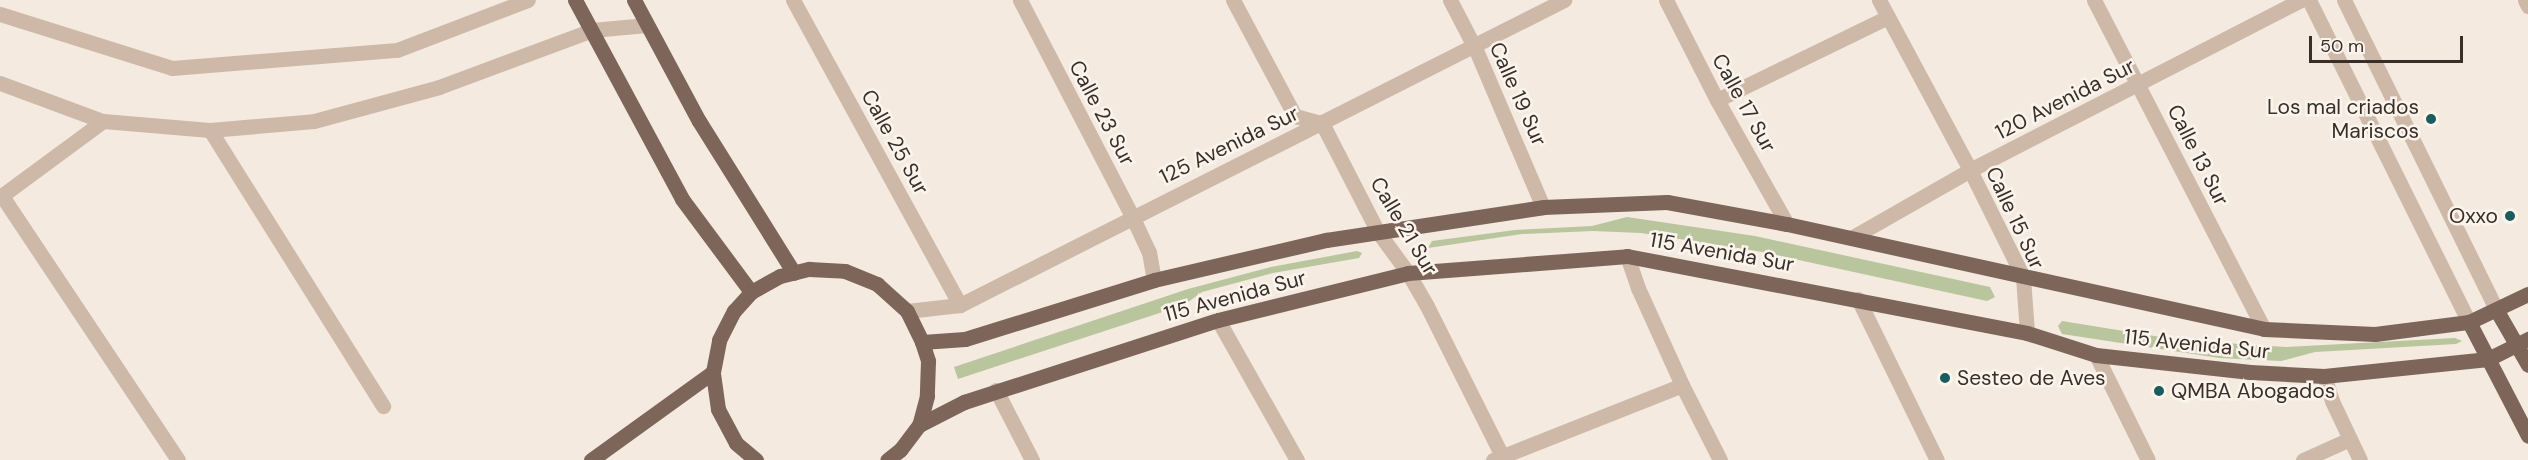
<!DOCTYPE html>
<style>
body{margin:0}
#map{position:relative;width:2528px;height:460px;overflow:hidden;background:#f4eadf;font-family:"DM Sans",sans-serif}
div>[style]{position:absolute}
.green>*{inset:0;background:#b8c59d}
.minor>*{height:15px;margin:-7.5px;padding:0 7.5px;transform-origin:7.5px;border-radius:7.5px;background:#ceb9a9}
.major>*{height:15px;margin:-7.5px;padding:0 7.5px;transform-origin:7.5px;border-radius:7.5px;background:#7d655a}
.dots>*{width:16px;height:16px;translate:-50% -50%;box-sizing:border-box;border:3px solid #fbf4ec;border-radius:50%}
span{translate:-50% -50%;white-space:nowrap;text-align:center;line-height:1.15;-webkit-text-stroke:5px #fbf4ec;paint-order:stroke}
.street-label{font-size:21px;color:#3a2e29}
.poi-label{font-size:21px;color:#3a2e29}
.right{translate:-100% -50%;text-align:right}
.left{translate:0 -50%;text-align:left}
.scale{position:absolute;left:2309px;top:36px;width:154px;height:27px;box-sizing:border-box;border:3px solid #3a2e29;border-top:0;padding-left:8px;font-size:18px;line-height:21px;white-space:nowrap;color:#3a2e29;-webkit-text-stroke:4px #fbf4ec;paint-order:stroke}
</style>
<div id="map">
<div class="green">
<i style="clip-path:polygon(1627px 217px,1755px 236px,1990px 287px,1995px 297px,1987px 301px,1757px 251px,1641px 233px,1593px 231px,1522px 234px,1428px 248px,1432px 241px,1515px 230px,1592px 226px)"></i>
<i style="clip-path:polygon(1357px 251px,1362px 253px,1359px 258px,1273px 273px,1202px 292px,1184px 305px,958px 379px,954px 367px,1188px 289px,1271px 267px)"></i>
<i style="clip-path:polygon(2062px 321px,2173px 339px,2239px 344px,2286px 347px,2455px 338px,2462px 341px,2456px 344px,2315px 352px,2281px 361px,2219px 358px,2062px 334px,2058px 326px)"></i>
</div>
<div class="minor">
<i style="left:793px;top:0;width:348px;rotate:61.3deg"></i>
<i style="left:1020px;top:0;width:243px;rotate:62.6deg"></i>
<i style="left:1132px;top:216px;width:40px;rotate:65deg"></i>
<i style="left:1149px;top:252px;width:28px;rotate:80deg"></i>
<i style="left:1233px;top:0;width:132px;rotate:61.9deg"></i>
<i style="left:1295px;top:116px;width:28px;rotate:15deg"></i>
<i style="left:1322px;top:123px;width:7px;rotate:63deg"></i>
<i style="left:1325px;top:129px;width:116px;rotate:62.8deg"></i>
<i style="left:1378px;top:232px;width:51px;rotate:53.8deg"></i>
<i style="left:1408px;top:273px;width:38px;rotate:60deg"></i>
<i style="left:1427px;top:306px;width:172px;rotate:63.4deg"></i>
<i style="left:1450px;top:0;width:56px;rotate:62.5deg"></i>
<i style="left:1476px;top:50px;width:171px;rotate:66.9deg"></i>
<i style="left:1666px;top:0;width:112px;rotate:63deg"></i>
<i style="left:1717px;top:100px;width:142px;rotate:60.6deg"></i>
<i style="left:1879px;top:0;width:193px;rotate:61.8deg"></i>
<i style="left:1970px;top:170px;width:119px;rotate:63.6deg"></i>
<i style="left:2023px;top:277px;width:56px;rotate:85.9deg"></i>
<i style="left:2094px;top:0;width:370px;rotate:62.7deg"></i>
<i style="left:2309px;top:0;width:360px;rotate:63.6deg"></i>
<i style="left:2344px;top:0;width:347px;rotate:63.8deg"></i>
<i style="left:2525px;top:0;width:7px;rotate:63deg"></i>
<i style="left:0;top:14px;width:180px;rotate:17.4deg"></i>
<i style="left:172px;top:68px;width:226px;rotate:-4.6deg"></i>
<i style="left:397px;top:50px;width:140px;rotate:-20.9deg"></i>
<i style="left:0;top:83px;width:110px;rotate:20.3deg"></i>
<i style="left:103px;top:121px;width:107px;rotate:4.8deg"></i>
<i style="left:210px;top:130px;width:104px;rotate:-4.9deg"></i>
<i style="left:314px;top:121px;width:130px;rotate:-15.2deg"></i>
<i style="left:439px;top:87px;width:163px;rotate:-20.4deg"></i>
<i style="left:592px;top:30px;width:55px;rotate:-5.2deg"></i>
<i style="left:1717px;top:100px;width:190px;rotate:-25.9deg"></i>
<i style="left:210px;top:130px;width:326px;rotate:57.9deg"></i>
<i style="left:2px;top:196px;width:317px;rotate:56.3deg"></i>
<i style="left:0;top:197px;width:128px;rotate:-36.4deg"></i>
<i style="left:1851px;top:238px;width:137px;rotate:-29.7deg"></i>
<i style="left:1970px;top:170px;width:372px;rotate:-27.2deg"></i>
<i style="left:1627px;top:256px;width:34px;rotate:71deg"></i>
<i style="left:1638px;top:288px;width:107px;rotate:65.6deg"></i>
<i style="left:1682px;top:385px;width:84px;rotate:63.1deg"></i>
<i style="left:1858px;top:299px;width:179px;rotate:63.9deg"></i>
<i style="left:907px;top:311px;width:53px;rotate:-6.5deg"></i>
<i style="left:960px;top:305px;width:677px;rotate:-26.79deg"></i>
<i style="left:1218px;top:320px;width:161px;rotate:60.6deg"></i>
<i style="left:2096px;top:355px;width:117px;rotate:63.7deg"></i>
<i style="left:2324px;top:376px;width:26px;rotate:72deg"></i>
<i style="left:2332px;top:401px;width:65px;rotate:64.6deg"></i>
<i style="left:996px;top:390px;width:79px;rotate:62.8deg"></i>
<i style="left:1493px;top:460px;width:203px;rotate:-21.6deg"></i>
<i style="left:2303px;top:460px;width:51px;rotate:-24.1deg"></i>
</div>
<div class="major">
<i style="left:575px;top:0;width:226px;rotate:61.7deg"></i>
<i style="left:682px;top:199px;width:116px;rotate:53.4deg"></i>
<i style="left:634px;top:0;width:137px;rotate:61.8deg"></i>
<i style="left:699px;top:121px;width:179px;rotate:58deg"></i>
<i style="left:2497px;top:311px;width:62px;rotate:60.1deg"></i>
<i style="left:2469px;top:322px;width:128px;rotate:62.6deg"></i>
<i style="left:922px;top:342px;width:43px;rotate:-4deg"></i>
<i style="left:965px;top:339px;width:198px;rotate:-17.3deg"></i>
<i style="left:1154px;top:280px;width:177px;rotate:-13.1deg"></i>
<i style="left:1326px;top:240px;width:219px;rotate:-8.6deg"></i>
<i style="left:1543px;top:207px;width:124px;rotate:-2.3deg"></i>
<i style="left:1667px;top:202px;width:122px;rotate:10.4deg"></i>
<i style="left:1787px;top:224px;width:488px;rotate:12.4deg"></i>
<i style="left:2264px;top:329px;width:111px;rotate:2.6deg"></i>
<i style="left:2375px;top:334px;width:95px;rotate:-7.3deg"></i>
<i style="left:2469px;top:322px;width:65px;rotate:-25.4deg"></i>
<i style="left:919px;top:425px;width:51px;rotate:-27.1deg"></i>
<i style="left:964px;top:402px;width:267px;rotate:-17.9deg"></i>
<i style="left:1218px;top:320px;width:196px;rotate:-13.9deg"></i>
<i style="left:1408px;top:273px;width:220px;rotate:-4.4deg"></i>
<i style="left:1627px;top:256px;width:407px;rotate:10.9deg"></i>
<i style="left:2027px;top:333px;width:72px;rotate:17.7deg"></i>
<i style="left:2096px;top:355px;width:155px;rotate:6.3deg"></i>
<i style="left:2250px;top:372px;width:74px;rotate:3.1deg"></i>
<i style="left:2324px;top:376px;width:165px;rotate:-5.9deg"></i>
<i style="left:2488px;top:359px;width:45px;rotate:-26.6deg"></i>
<i style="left:591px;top:460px;width:150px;rotate:-35.8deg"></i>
<i style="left:756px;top:460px;width:26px;rotate:-140deg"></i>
<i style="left:736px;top:443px;width:38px;rotate:-118deg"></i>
<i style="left:718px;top:409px;width:37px;rotate:-98deg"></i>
<i style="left:713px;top:372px;width:33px;rotate:-79deg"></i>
<i style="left:719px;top:340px;width:33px;rotate:-63deg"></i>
<i style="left:734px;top:311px;width:25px;rotate:-48deg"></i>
<i style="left:751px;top:292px;width:33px;rotate:-29deg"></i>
<i style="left:780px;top:276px;width:30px;rotate:-14deg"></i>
<i style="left:809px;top:269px;width:36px;rotate:3deg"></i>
<i style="left:845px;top:271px;width:35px;rotate:22deg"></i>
<i style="left:877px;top:284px;width:40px;rotate:42deg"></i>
<i style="left:907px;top:311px;width:34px;rotate:64deg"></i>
<i style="left:922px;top:342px;width:20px;rotate:72deg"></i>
<i style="left:928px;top:361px;width:35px;rotate:92deg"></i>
<i style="left:927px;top:396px;width:30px;rotate:105deg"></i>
<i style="left:919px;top:425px;width:31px;rotate:127deg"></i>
<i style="left:900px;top:450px;width:16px;rotate:142deg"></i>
</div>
<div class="dots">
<i style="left:2431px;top:119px;background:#1c5c5f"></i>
<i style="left:2510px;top:216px;background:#1c5c5f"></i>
<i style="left:1945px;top:378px;background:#1c5c5f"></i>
<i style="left:2159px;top:391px;background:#1c5c5f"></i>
</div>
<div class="street-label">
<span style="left:1518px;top:94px;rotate:66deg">Calle 19 Sur</span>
<span style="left:2065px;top:99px;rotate:-27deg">120 Avenida Sur</span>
<span style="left:1744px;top:103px;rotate:61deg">Calle 17 Sur</span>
<span style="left:1102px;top:113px;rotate:62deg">Calle 23 Sur</span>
<span style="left:895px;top:142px;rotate:61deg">Calle 25 Sur</span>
<span style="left:1229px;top:145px;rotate:-26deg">125 Avenida Sur</span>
<span style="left:2198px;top:155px;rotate:63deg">Calle 13 Sur</span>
<span style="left:2015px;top:218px;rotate:65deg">Calle 15 Sur</span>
<span style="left:1404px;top:226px;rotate:59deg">Calle 21 Sur</span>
<span style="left:1722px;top:252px;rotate:10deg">115 Avenida Sur</span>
<span style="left:1235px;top:296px;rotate:-15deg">115 Avenida Sur</span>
<span style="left:2197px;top:344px;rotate:6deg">115 Avenida Sur</span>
</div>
<div class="poi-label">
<span class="right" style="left:2419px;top:119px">Los mal criados<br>Mariscos</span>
<span class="right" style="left:2498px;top:216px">Oxxo</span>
<span class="left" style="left:1957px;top:378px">Sesteo de Aves</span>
<span class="left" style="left:2171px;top:391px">QMBA Abogados</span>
</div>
<div class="scale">50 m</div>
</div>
